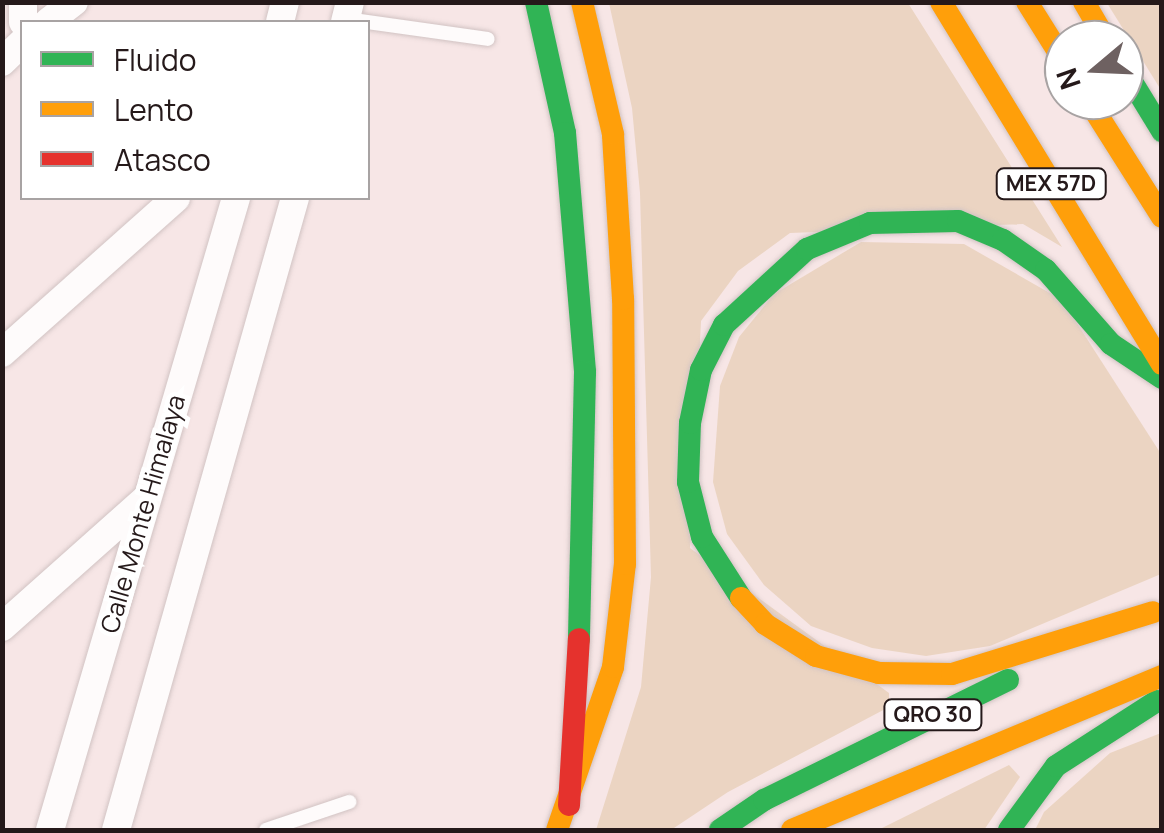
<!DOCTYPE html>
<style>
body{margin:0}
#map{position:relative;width:1164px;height:833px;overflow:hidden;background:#f7e6e6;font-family:Manrope,sans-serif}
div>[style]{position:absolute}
.green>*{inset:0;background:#ebd4c2}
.roads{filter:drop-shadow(0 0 2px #d1c3c3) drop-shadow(0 0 2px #d1c3c3)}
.lane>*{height:14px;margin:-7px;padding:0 7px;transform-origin:7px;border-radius:7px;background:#fefbfb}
.street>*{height:28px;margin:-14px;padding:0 14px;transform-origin:14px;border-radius:14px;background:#fefbfb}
.fast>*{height:22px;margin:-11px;padding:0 11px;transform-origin:11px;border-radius:11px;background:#30b455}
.slow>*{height:22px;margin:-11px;padding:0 11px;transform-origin:11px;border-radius:11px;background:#ff9f0a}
.jam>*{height:22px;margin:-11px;padding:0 11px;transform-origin:11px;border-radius:11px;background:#e5322d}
span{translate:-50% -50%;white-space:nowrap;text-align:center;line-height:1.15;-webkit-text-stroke:9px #fff;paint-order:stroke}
.shield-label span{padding:2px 8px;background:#fff;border:2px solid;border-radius:8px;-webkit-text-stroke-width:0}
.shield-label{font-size:22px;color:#25191a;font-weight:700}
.street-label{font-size:25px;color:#25191a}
.frame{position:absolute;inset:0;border:5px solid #25191a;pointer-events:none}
.legend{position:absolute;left:20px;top:20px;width:350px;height:180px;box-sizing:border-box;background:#fff;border:2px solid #a8a3a3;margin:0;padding:12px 18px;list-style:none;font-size:30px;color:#25191a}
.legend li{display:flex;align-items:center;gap:20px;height:50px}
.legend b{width:50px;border:2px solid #a8a3a3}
.north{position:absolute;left:1044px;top:20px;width:100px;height:100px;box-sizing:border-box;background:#fff;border:2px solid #a8a3a3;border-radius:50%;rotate:251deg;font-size:28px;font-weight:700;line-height:40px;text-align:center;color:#25191a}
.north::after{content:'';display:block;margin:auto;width:35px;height:45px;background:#6e6161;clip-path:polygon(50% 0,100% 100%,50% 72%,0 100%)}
</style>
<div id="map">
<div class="green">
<i style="clip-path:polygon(609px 3px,908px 3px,1062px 247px,1023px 224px,790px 233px,738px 271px,701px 321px,690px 548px,889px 693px,889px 707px,728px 792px,671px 830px,596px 830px,641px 687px,651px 577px,640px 193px,632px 108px)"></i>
<i style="clip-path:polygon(1107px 3px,1161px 3px,1161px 90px)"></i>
<i style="clip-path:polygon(861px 242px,964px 244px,1062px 300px,1161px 454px,1161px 574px,990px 646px,926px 656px,872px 648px,811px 626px,764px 585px,727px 534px,713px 482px,720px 386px,739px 337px,774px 294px)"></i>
<i style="clip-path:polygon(1161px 733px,1161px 830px,1035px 830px,1044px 812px,1110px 753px)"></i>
<i style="clip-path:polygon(1009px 765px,1020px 777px,984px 830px,878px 830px)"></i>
</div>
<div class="roads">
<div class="lane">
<i style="left:346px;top:19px;width:143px;rotate:8deg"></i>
<i style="left:266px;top:830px;width:88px;rotate:-18.6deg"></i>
</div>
<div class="street">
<i style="left:23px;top:22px;width:20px;rotate:-90deg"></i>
<i style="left:48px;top:22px;width:33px;rotate:-38deg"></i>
<i style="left:280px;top:22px;width:21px;rotate:-76deg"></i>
<i style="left:345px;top:22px;width:21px;rotate:-76deg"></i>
<i style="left:2px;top:62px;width:28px;rotate:-44deg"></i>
<i style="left:2px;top:353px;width:233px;rotate:-41.7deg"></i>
<i style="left:2px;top:627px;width:194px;rotate:-41.7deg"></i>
<i style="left:50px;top:830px;width:659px;rotate:-73.6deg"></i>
<i style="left:116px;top:830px;width:657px;rotate:-74.19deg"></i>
</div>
<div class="fast">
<i style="left:536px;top:2px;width:134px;rotate:77.5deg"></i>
<i style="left:565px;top:133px;width:240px;rotate:85.2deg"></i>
<i style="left:585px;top:372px;width:267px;rotate:91.3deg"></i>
<i style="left:1124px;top:69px;width:73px;rotate:58.5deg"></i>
<i style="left:741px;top:598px;width:72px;rotate:-122.6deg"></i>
<i style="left:702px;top:537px;width:57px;rotate:-104.3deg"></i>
<i style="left:688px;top:482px;width:59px;rotate:-88.1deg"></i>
<i style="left:690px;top:423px;width:54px;rotate:-78.3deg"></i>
<i style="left:701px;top:370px;width:51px;rotate:-62.9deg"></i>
<i style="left:724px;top:325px;width:113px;rotate:-42.5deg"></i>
<i style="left:807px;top:249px;width:68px;rotate:-22.4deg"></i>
<i style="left:870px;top:223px;width:88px;rotate:-1.3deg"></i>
<i style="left:958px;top:221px;width:49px;rotate:22.9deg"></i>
<i style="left:1003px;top:240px;width:52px;rotate:34.9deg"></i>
<i style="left:1046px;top:270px;width:98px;rotate:48.7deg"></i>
<i style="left:1111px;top:344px;width:61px;rotate:33.7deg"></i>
<i style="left:720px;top:830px;width:53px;rotate:-34.3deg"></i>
<i style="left:764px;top:800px;width:272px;rotate:-26.2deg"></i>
<i style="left:1009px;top:830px;width:79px;rotate:-53.7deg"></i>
<i style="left:1056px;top:766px;width:120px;rotate:-32.8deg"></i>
</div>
<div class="slow">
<i style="left:941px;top:2px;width:424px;rotate:58.6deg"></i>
<i style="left:1027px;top:2px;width:70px;rotate:57.9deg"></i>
<i style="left:1084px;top:2px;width:44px;rotate:59.9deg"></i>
<i style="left:1088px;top:100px;width:138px;rotate:57.7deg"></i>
<i style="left:741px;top:598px;width:35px;rotate:47deg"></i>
<i style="left:765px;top:624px;width:60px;rotate:32.1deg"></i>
<i style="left:816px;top:656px;width:65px;rotate:15.1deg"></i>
<i style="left:879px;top:673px;width:73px;rotate:0.8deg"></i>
<i style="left:952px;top:674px;width:210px;rotate:-17.1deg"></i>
<i style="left:557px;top:830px;width:172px;rotate:-71deg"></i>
<i style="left:613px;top:667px;width:104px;rotate:-83.4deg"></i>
<i style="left:625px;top:564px;width:265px;rotate:-90.4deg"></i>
<i style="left:623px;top:299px;width:165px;rotate:-93.5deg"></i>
<i style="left:613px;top:134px;width:136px;rotate:-103.2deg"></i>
<i style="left:792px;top:830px;width:401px;rotate:-22.6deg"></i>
</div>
<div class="jam">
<i style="left:569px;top:805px;width:166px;rotate:-86.6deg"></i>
</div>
</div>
<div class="shield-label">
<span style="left:1051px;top:184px">MEX 57D</span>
<span style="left:933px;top:715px">QRO 30</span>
</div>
<div class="street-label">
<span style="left:143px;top:514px;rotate:-74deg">Calle Monte Himalaya</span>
</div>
<div class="frame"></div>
<ul class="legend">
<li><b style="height:12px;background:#30b455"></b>Fluido</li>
<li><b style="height:12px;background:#ff9f0a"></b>Lento</li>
<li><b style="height:12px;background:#e5322d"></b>Atasco</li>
</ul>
<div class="north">N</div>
</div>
